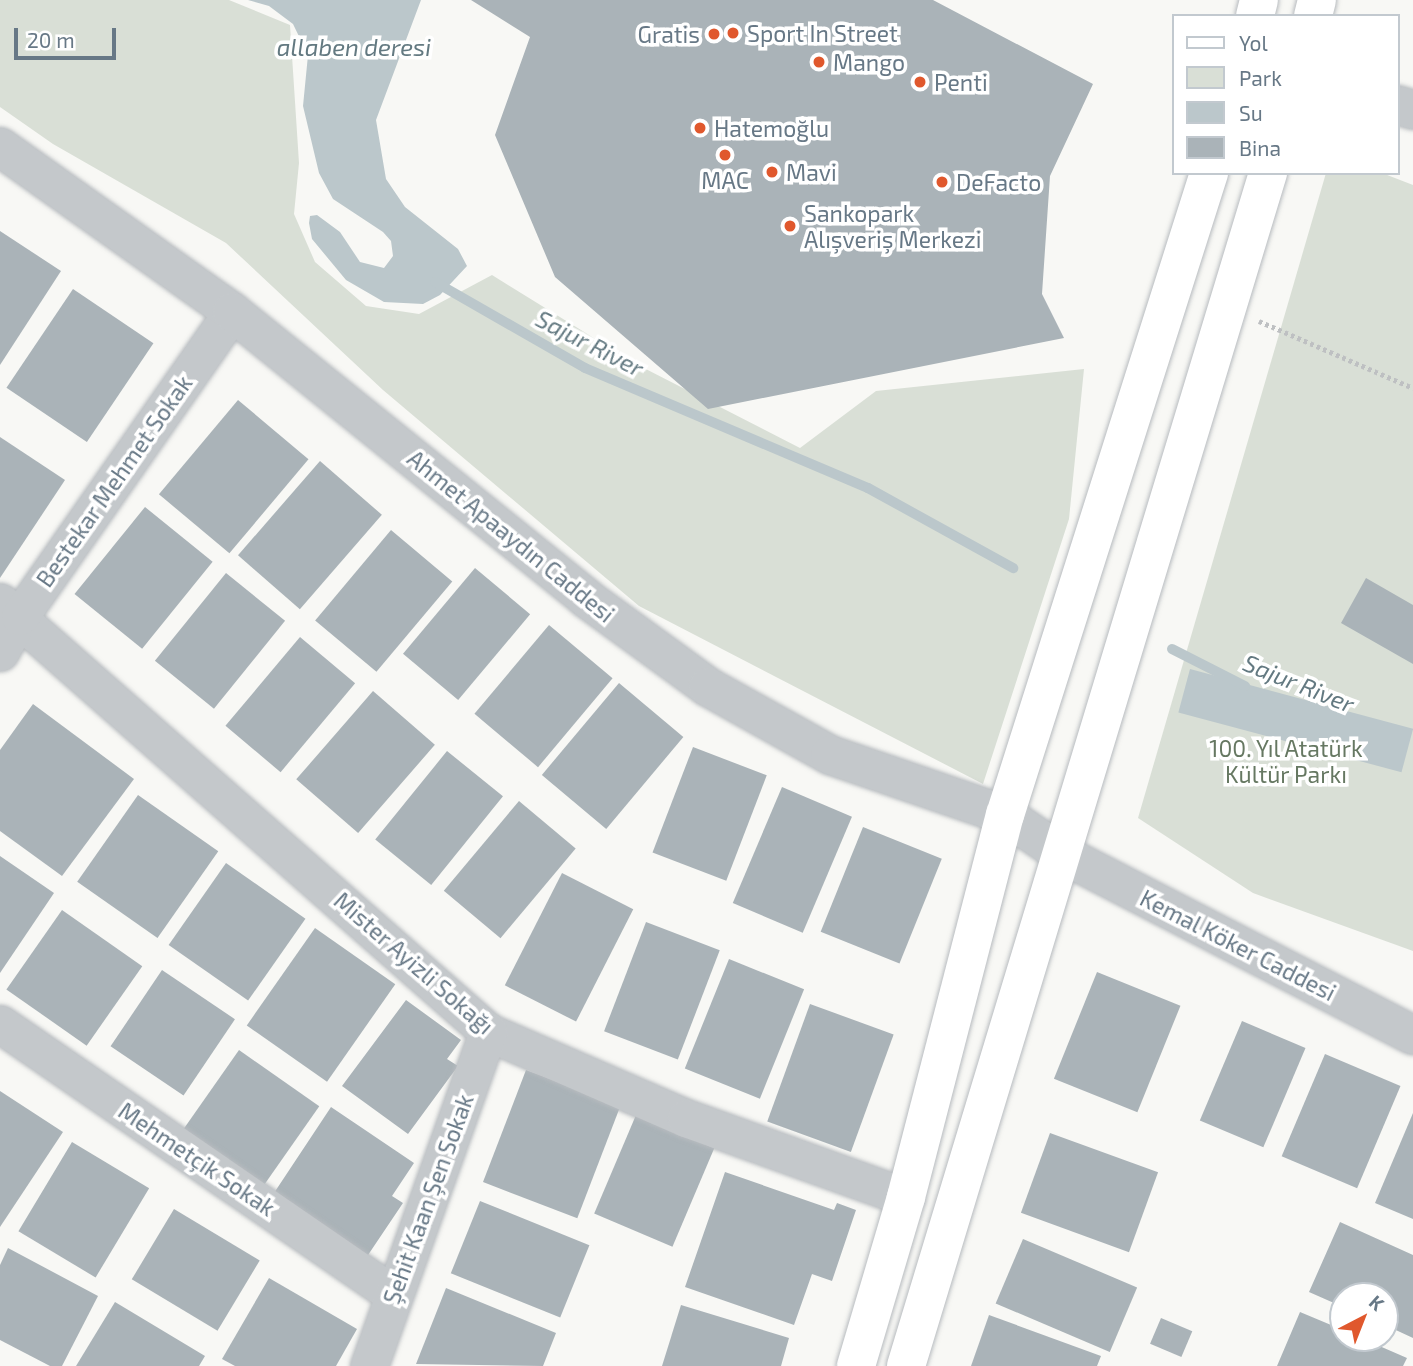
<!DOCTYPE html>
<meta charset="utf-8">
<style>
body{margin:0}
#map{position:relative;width:1413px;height:1366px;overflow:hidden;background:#f8f8f5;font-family:"Exo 2",sans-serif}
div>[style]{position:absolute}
.green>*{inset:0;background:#d9dfd6}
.water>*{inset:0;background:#bbc7cb;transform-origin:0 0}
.stream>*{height:10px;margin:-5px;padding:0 5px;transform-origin:5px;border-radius:5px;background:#bbc7cb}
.building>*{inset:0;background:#aab3b8;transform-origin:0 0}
.path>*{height:4.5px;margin-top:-2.25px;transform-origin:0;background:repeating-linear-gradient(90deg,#bec0c2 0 3.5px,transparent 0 7px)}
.roads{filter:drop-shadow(0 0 2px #b7bbbf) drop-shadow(0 0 2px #b7bbbf)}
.minor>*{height:37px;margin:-18.5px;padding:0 18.5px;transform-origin:18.5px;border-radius:18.5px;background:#c4c8cb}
.tertiary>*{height:38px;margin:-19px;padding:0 19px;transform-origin:19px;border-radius:19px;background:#c4c8cb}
.primary>*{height:38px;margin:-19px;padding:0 19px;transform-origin:19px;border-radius:19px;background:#fff}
.dots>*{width:19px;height:19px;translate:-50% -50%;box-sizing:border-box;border:4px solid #fff;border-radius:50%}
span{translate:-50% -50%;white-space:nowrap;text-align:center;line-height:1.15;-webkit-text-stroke:7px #fff;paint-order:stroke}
.poi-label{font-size:23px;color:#677886}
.left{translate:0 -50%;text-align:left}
.right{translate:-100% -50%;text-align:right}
.street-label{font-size:23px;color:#677886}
.park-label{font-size:23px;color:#667862}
.water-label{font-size:24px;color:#637981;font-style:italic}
.legend{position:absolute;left:1172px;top:14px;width:228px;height:161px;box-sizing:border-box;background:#fff;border:2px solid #c2c9cf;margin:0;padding:9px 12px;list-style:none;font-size:21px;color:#677886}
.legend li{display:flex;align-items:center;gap:14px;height:35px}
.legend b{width:35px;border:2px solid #c2c9cf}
.north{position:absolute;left:1329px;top:1282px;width:70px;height:70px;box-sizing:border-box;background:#fff;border:2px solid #c2c9cf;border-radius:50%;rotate:42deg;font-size:19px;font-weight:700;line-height:28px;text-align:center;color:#677886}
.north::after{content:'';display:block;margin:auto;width:24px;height:32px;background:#e0582d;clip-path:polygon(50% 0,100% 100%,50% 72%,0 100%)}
.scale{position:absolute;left:14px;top:28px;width:102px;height:32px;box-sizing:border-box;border:4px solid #677886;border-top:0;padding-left:9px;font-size:21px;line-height:24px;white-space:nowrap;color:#677886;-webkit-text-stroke:5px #fff;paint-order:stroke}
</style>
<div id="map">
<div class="green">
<i style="clip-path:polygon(0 0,229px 0,290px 25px,299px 163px,294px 214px,315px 262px,366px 306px,419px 314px,492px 275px,636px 364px,800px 448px,876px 391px,1084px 369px,1069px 519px,983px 784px,639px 606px,383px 390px,226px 243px,53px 144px,0 107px)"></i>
<i style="clip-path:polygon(1326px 173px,1382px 173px,1413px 185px,1413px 951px,1253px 893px,1138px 818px)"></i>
</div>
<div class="water">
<i style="clip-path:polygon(248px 0,421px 0,376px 120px,386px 179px,405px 207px,458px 249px,467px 266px,440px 295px,423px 304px,384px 302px,346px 280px,312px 239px,309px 223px,310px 216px,317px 215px,340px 232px,360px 262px,384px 268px,393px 256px,391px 241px,383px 232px,333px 199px,319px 173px,303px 106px,308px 55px,293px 24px,269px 6px)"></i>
<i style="left:1190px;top:669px;width:231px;height:45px;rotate:15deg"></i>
</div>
<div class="stream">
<i style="left:435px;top:282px;width:173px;rotate:29.8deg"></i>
<i style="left:585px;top:368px;width:307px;rotate:23deg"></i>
<i style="left:868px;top:488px;width:166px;rotate:28.9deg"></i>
<i style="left:1172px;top:649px;width:82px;rotate:26.9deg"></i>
</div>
<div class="building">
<i style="clip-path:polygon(471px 0,933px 0,1093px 84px,1050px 176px,1042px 294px,1064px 338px,708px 409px,555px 277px,495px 135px,530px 37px)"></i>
<i style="clip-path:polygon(0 231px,61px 271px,0 365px)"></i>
<i style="left:73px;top:289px;width:97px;height:119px;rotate:34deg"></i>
<i style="left:238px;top:400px;width:92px;height:123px;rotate:40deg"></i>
<i style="clip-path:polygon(0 437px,65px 480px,0 578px)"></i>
<i style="left:320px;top:461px;width:82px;height:125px;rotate:41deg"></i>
<i style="left:145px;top:507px;width:87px;height:112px;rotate:39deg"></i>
<i style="left:391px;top:530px;width:80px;height:118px;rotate:40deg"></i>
<i style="left:475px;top:568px;width:72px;height:112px;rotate:40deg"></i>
<i style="left:226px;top:573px;width:76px;height:113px;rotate:39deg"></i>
<i style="clip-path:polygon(1366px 578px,1413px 605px,1413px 664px,1341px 623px)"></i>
<i style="left:549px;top:625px;width:83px;height:116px;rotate:40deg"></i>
<i style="left:300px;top:637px;width:72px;height:116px;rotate:40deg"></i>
<i style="left:619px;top:683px;width:84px;height:120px;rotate:40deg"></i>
<i style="left:373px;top:691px;width:82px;height:117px;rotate:41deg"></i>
<i style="clip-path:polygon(33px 704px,134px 779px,62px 876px,0 831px,0 750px)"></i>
<i style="left:693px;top:747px;width:79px;height:113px;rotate:21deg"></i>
<i style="left:447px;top:751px;width:72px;height:114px;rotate:39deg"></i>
<i style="left:782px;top:787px;width:76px;height:126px;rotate:23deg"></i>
<i style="left:138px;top:795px;width:98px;height:106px;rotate:35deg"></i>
<i style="left:519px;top:801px;width:74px;height:117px;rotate:40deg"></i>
<i style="left:863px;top:827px;width:85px;height:113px;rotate:22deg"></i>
<i style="clip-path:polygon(0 856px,54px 893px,0 973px)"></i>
<i style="left:226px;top:863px;width:97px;height:100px;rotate:35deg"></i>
<i style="left:562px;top:873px;width:80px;height:126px;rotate:27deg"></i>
<i style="left:62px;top:910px;width:98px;height:97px;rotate:35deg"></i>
<i style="left:646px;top:922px;width:79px;height:117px;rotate:21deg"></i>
<i style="left:315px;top:928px;width:98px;height:119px;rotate:35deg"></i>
<i style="left:729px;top:959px;width:81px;height:118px;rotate:22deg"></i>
<i style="left:162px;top:970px;width:88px;height:92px;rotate:34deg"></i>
<i style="left:1097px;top:972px;width:90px;height:115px;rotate:22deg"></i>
<i style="clip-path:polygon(406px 1000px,461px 1040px,447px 1059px,458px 1066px,408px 1134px,342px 1086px)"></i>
<i style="left:810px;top:1004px;width:89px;height:125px;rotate:20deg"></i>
<i style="left:1242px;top:1021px;width:69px;height:108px;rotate:23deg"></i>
<i style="left:239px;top:1050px;width:98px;height:103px;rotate:35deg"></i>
<i style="left:1325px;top:1054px;width:82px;height:111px;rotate:23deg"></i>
<i style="left:526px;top:1070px;width:101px;height:120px;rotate:21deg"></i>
<i style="clip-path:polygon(0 1091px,63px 1132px,0 1227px)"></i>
<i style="clip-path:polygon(331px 1107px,414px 1163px,392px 1196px,403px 1203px,366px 1258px,272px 1196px)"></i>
<i style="clip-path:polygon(1413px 1113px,1413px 1219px,1375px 1203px)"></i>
<i style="left:636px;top:1115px;width:85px;height:107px;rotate:23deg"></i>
<i style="left:1050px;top:1133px;width:115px;height:85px;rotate:20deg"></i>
<i style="left:72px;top:1142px;width:90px;height:104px;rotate:31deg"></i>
<i style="clip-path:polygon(725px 1172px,834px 1210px,837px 1203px,856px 1210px,832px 1281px,812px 1274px,794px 1325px,685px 1287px)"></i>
<i style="left:480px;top:1201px;width:118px;height:78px;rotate:22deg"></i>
<i style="left:174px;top:1209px;width:100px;height:82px;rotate:31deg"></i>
<i style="clip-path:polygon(1340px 1222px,1413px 1255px,1413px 1338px,1385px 1325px,1385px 1296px,1343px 1296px,1343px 1307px,1309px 1292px)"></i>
<i style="left:1023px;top:1239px;width:124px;height:70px;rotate:23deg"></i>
<i style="clip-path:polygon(8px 1248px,98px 1296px,62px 1366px,50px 1366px,0 1340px,0 1265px)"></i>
<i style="clip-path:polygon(269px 1278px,357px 1329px,336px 1366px,235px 1366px,222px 1359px)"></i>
<i style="clip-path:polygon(446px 1288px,556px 1333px,543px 1366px,416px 1364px)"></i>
<i style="clip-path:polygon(115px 1302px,205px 1356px,199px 1366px,76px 1366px)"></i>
<i style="clip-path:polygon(681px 1305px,789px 1338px,781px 1366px,662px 1366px)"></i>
<i style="clip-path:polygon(1300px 1312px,1343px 1330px,1343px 1338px,1361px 1338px,1407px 1358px,1403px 1366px,1277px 1366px)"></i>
<i style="clip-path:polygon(989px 1315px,1101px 1356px,1097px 1366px,971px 1366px)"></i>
<i style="left:1161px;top:1318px;width:34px;height:28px;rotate:23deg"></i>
</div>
<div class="path">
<i style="left:1259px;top:321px;width:168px;rotate:23.5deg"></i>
</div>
<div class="roads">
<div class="minor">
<i style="left:0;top:602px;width:650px;rotate:41.38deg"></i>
<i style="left:488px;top:1032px;width:216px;rotate:23.5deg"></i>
<i style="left:686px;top:1118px;width:234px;rotate:19.8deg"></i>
<i style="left:0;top:652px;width:41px;rotate:-60.9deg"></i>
<i style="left:20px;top:616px;width:371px;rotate:-55.1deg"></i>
<i style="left:0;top:1024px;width:477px;rotate:34.5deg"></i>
<i style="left:369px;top:1366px;width:355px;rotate:-70.4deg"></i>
</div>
<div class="tertiary">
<i style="left:1397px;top:105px;width:17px;rotate:17deg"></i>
<i style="left:0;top:147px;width:285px;rotate:35.4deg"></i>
<i style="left:232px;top:312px;width:455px;rotate:38.9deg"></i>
<i style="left:586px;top:598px;width:151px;rotate:36.1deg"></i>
<i style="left:708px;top:687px;width:140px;rotate:29.1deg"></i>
<i style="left:830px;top:755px;width:185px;rotate:18.9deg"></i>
<i style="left:1005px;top:815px;width:69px;rotate:34.4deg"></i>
<i style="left:1062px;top:854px;width:395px;rotate:27.3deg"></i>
</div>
<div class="primary">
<i style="left:1255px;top:16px;width:16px;rotate:-76deg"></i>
<i style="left:1313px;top:16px;width:16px;rotate:-76deg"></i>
<i style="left:856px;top:1366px;width:176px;rotate:-73.5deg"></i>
<i style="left:906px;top:1197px;width:395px;rotate:-75.5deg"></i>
<i style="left:1005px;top:815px;width:674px;rotate:-72.37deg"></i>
<i style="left:906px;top:1366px;width:1247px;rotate:-73.12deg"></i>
</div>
</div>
<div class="dots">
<i style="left:733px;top:33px;background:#e0582d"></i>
<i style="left:714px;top:34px;background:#e0582d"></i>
<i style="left:819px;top:62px;background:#e0582d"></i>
<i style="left:920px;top:82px;background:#e0582d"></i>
<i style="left:700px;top:128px;background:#e0582d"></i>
<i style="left:725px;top:155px;background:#e0582d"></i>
<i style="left:772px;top:172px;background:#e0582d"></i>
<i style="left:942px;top:182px;background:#e0582d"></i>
<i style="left:790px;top:226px;background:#e0582d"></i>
</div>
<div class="poi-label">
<span class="left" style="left:747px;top:33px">Sport In Street</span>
<span class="right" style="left:700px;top:34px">Gratis</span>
<span class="left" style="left:833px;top:62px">Mango</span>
<span class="left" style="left:934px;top:82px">Penti</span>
<span class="left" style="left:714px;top:128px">Hatemoğlu</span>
<span class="left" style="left:786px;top:172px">Mavi</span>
<span style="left:725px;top:180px">MAC</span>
<span class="left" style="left:956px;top:182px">DeFacto</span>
<span class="left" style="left:804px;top:226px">Sankopark<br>Alışveriş Merkezi</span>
</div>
<div class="street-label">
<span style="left:114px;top:481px;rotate:-55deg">Bestekar Mehmet Sokak</span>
<span style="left:511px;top:536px;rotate:39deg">Ahmet Apaaydın Caddesi</span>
<span style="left:1238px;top:945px;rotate:27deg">Kemal Köker Caddesi</span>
<span style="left:414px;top:963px;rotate:41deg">Mister Ayizli Sokağı</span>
<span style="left:197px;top:1159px;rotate:34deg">Mehmetçik Sokak</span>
<span style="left:428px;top:1199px;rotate:-70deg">Şehit Kaan Şen Sokak</span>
</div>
<div class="park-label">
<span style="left:1286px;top:761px">100. Yıl Atatürk<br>Kültür Parkı</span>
</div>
<div class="water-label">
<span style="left:354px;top:47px">allaben deresi</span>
<span style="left:590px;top:343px;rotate:27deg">Sajur River</span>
<span style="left:1299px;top:683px;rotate:22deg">Sajur River</span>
</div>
<ul class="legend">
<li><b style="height:9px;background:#fff"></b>Yol</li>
<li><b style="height:19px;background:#d9dfd6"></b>Park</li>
<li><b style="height:19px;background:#bbc7cb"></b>Su</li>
<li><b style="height:19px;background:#aab3b8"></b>Bina</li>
</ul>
<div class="north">K</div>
<div class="scale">20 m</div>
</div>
